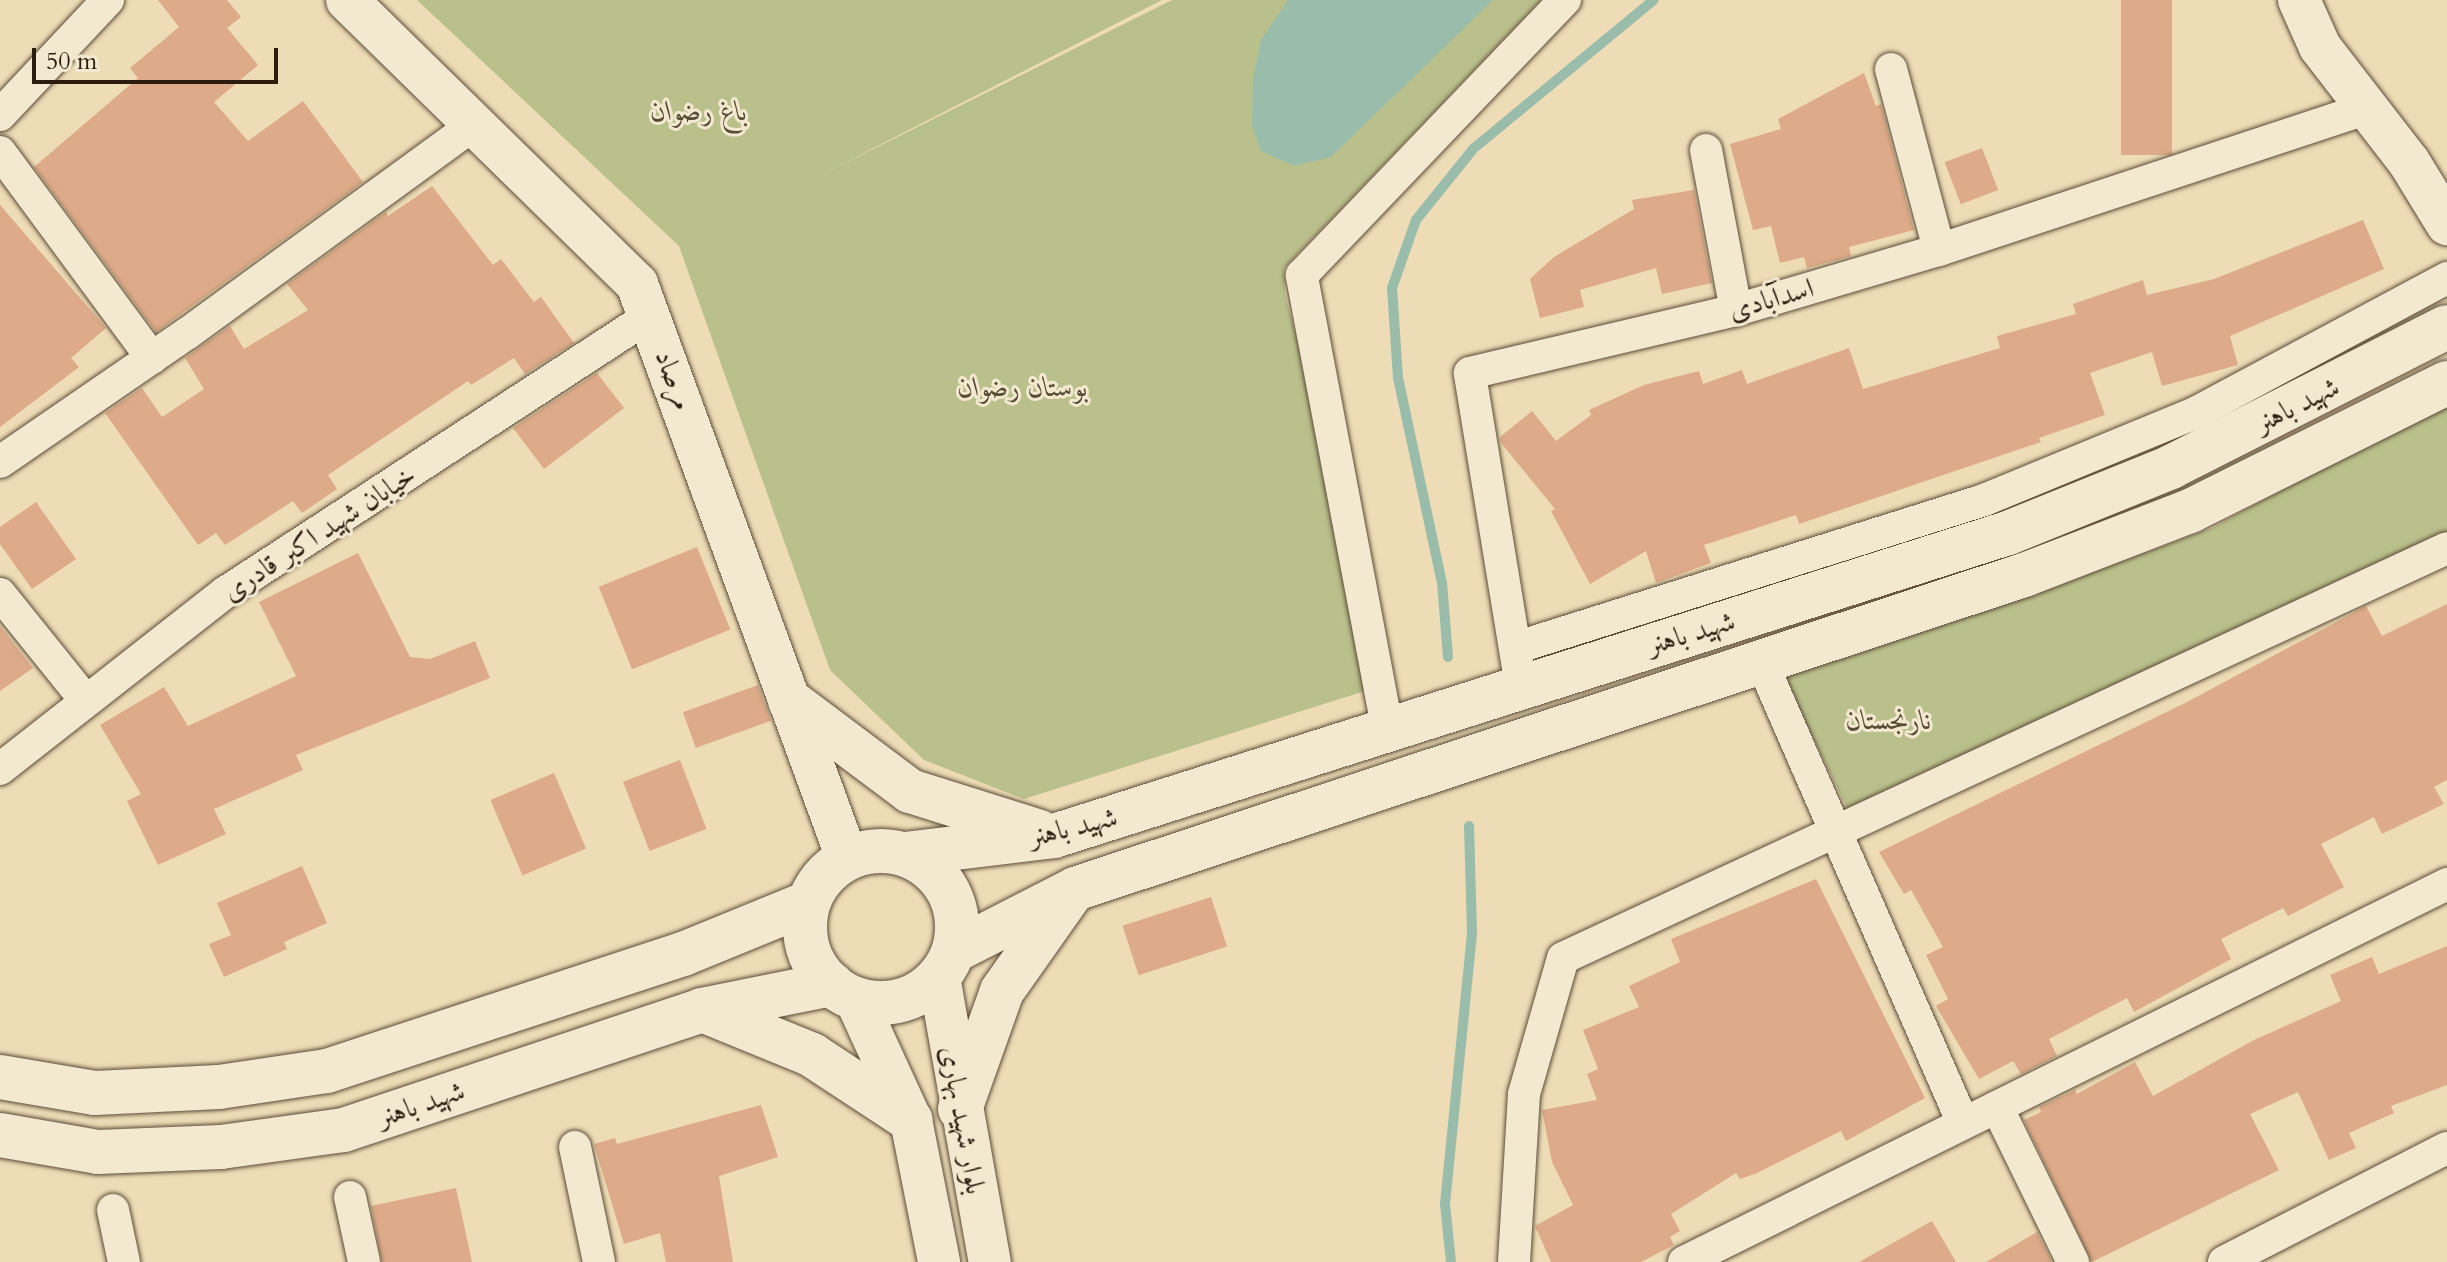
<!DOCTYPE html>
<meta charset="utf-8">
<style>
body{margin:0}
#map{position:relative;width:2447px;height:1262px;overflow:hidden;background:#eddcb6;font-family:Cardo,Amiri,serif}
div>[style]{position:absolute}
.green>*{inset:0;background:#bac08c}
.water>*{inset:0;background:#9abcaa}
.stream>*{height:10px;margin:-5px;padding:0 5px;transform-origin:5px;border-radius:5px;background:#9abcaa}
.building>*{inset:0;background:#ddab89;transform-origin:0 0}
.roads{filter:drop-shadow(0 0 2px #5c4c38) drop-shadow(0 0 2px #5c4c38)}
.minor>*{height:32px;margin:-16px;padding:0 16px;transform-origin:16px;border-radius:16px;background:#f3e8d0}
.tertiary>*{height:42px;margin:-21px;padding:0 21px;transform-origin:21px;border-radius:21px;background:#f3e8d0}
.secondary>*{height:44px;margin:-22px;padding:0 22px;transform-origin:22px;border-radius:22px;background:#f3e8d0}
.secondary>.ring{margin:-22px;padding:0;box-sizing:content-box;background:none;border:44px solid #f3e8d0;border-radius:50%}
span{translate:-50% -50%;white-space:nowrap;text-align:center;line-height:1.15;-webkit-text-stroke:6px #f3e8d0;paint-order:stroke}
.park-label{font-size:28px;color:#574d34;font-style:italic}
.street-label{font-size:28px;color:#2c1c0e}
.scale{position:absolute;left:32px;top:48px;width:246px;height:36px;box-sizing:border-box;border:4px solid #2c1c0e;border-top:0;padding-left:10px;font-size:24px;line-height:28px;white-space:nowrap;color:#2c1c0e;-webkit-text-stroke:6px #f3e8d0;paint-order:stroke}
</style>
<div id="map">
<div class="green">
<i style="clip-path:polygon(417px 0,1162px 0,819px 176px,1172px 0,1541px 0,1284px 268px,1285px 295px,1363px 581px,1365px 691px,1024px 799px,924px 760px,830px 670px,679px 246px)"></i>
<i style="clip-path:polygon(2447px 399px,2447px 548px,1853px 820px,1782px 674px,2014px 601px,2212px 528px)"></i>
</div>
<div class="water">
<i style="clip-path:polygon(1288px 0,1493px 0,1331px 157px,1294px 166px,1261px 151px,1252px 126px,1253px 79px,1261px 40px)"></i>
</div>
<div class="stream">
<i style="left:1448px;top:657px;width:74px;rotate:-94.6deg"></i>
<i style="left:1442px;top:583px;width:210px;rotate:-102.1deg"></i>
<i style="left:1398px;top:378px;width:90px;rotate:-93.8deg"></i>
<i style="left:1392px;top:288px;width:72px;rotate:-70.6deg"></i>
<i style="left:1416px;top:220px;width:91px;rotate:-51.2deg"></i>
<i style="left:1473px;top:149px;width:234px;rotate:-39.5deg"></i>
<i style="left:1451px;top:1262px;width:58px;rotate:-95.9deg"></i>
<i style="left:1445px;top:1204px;width:272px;rotate:-84.3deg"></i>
<i style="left:1472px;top:933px;width:107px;rotate:-91.6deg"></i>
</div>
<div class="building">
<i style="clip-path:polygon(158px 0,227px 0,241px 17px,227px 28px,258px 65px,214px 102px,248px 141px,303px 101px,363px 182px,156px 332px,34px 167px,138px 78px,130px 68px,179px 27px)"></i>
<i style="left:2121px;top:0;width:51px;height:155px"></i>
<i style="clip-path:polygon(1864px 73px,1876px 106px,1881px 104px,1914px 230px,1849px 247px,1851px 256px,1837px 260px,1807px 268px,1804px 257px,1780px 263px,1771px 226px,1753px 230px,1730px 144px,1781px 129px,1778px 119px)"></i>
<i style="left:1982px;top:148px;width:45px;height:40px;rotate:69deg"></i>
<i style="clip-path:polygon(432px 186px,493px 265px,501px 259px,534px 302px,541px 297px,574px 343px,525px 374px,514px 358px,471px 385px,468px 381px,328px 475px,337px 489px,302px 513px,293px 501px,225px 545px,216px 533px,198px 545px,105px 413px,142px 388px,162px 417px,204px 389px,185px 358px,230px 326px,244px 349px,308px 310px,287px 284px,386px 212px,388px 216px)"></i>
<i style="clip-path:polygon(1694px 190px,1712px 283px,1662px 294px,1656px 268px,1580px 290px,1584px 307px,1540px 318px,1530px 279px,1554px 257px,1634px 209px,1632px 200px)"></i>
<i style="clip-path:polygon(0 205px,106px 328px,71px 358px,79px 367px,0 427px)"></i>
<i style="clip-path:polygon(2363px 220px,2384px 269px,2230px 336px,2238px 365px,2162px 386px,2152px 352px,2090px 373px,2105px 415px,2039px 438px,2041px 442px,1799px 524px,1796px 515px,1704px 545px,1711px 563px,1656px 583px,1646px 551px,1590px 584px,1551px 511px,1555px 509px,1501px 443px,1500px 437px,1532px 411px,1556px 441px,1591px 415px,1589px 410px,1644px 385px,1699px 371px,1703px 384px,1742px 370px,1747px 384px,1849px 348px,1863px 389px,2000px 348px,1997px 336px,2076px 314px,2073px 304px,2143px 280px,2147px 295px,2214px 279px)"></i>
<i style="clip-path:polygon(597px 373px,624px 408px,544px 469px,513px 428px)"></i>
<i style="clip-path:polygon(36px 502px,76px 559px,32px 589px,0 544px,0 527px)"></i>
<i style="left:697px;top:547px;width:89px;height:106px;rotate:68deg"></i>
<i style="clip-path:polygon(358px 553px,410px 657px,430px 659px,475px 641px,490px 678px,296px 755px,303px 770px,214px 809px,226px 834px,158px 865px,127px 801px,141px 794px,100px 725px,164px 687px,188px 726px,296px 676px,259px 602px)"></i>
<i style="clip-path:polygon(2447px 604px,2447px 780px,2434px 787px,2444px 804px,2382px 834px,2374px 817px,2321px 844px,2344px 887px,2288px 916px,2283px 908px,2221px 939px,2231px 959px,2134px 1012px,2127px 998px,2049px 1039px,2057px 1056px,2021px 1074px,2013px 1061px,1979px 1079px,1936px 1006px,1948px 999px,1926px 955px,1943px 947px,1911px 890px,1904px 894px,1879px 852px,2187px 702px,2366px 606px,2382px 636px)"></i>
<i style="clip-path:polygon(0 626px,33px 668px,0 691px)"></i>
<i style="left:758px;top:685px;width:38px;height:80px;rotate:70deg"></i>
<i style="left:680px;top:760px;width:74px;height:61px;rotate:69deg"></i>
<i style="left:554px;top:773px;width:82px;height:69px;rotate:67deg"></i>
<i style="clip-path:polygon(302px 866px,327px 923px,284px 942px,287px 949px,224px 977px,209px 944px,231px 935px,217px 903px)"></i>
<i style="clip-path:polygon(1816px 879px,1925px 1098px,1846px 1141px,1841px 1131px,1757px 1173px,1740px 1179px,1736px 1173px,1671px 1214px,1680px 1231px,1670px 1237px,1674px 1245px,1641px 1262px,1551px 1262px,1535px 1226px,1573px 1205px,1552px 1162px,1542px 1110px,1597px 1100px,1587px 1074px,1598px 1069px,1583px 1030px,1639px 1007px,1629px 986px,1680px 962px,1671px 939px)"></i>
<i style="left:1211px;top:897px;width:52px;height:93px;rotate:72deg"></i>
<i style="clip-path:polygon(2447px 946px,2447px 1085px,2391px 1106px,2394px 1113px,2349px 1133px,2356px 1148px,2329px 1160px,2298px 1092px,2250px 1114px,2279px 1170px,2092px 1262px,2024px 1120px,2041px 1112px,2039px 1107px,2075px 1090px,2077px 1094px,2135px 1062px,2153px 1096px,2254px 1040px,2341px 1001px,2330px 975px,2372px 957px,2379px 974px)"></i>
<i style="clip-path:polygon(761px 1105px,778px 1157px,719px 1176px,733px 1262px,666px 1262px,660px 1233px,624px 1244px,594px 1144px,615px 1138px,617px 1144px)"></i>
<i style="clip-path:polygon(456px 1188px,472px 1262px,382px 1262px,371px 1206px)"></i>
<i style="clip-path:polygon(1932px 1221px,1956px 1262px,1859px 1262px)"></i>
<i style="clip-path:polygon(2037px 1232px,2052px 1262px,1986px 1262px)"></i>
</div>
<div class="roads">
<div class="minor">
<i style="left:1891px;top:69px;width:187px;rotate:75.1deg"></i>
<i style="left:0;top:115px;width:158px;rotate:-46.8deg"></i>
<i style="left:1706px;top:150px;width:163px;rotate:79.4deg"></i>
<i style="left:0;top:152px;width:256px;rotate:53.6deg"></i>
<i style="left:0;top:462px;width:228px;rotate:-34.5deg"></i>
<i style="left:188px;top:333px;width:353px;rotate:-36.1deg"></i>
<i style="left:0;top:594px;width:137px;rotate:51.2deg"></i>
<i style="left:1518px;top:647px;width:489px;rotate:-17.5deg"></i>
<i style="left:1984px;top:500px;width:230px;rotate:-22.4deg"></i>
<i style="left:2197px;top:412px;width:284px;rotate:-28.2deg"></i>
<i style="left:1762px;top:663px;width:502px;rotate:66.4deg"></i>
<i style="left:1521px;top:686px;width:317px;rotate:-99.3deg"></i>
<i style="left:1470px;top:373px;width:273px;rotate:-13.3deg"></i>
<i style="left:1736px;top:310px;width:212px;rotate:-16.5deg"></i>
<i style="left:1939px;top:250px;width:452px;rotate:-18.3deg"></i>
<i style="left:1388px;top:732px;width:465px;rotate:-100.7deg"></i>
<i style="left:1302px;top:275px;width:381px;rotate:-46.3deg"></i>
<i style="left:0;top:769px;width:287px;rotate:-38.1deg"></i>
<i style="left:226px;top:592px;width:507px;rotate:-33.09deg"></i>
<i style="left:1997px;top:1107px;width:173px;rotate:63.9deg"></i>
<i style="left:575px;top:1147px;width:117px;rotate:78.2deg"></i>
<i style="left:350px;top:1197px;width:66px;rotate:77.8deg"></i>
<i style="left:113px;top:1210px;width:53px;rotate:78.1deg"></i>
<i style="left:1514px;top:1262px;width:168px;rotate:-86.6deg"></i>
<i style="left:1524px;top:1094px;width:141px;rotate:-74deg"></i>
<i style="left:1563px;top:958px;width:974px;rotate:-24.88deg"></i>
<i style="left:1684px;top:1262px;width:852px;rotate:-26.35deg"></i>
<i style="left:2224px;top:1262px;width:250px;rotate:-27.1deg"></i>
</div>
<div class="tertiary">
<i style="left:347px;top:0;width:406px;rotate:44.4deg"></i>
<i style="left:637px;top:284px;width:611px;rotate:69.9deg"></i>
<i style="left:2299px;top:0;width:51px;rotate:65.9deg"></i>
<i style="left:2320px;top:47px;width:145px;rotate:52.3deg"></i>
<i style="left:2409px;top:162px;width:73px;rotate:58.5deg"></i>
<i style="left:939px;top:977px;width:290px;rotate:79.9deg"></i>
<i style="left:856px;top:1000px;width:132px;rotate:65.4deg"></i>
<i style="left:911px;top:1120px;width:145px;rotate:78.8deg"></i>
</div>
<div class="secondary">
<i style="left:790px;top:701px;width:150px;rotate:36.9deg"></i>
<i style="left:910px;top:791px;width:136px;rotate:17.5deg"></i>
<i class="ring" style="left:805px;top:851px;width:108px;height:108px"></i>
<i style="left:906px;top:854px;width:149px;rotate:-6.9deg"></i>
<i style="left:1054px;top:836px;width:1001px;rotate:-17.62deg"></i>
<i style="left:2008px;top:533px;width:176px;rotate:-22deg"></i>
<i style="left:2171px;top:467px;width:309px;rotate:-26.9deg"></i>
<i style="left:954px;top:951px;width:136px;rotate:-27.1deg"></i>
<i style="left:1075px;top:889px;width:1000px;rotate:-18.31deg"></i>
<i style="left:2024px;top:575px;width:178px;rotate:-21.1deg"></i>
<i style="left:2190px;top:511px;width:287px;rotate:-26.5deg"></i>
<i style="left:702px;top:1010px;width:119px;rotate:22.2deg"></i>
<i style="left:812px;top:1055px;width:118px;rotate:33.3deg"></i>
<i style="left:0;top:1077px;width:96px;rotate:9.6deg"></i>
<i style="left:95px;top:1093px;width:124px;rotate:-2.8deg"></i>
<i style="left:219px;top:1087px;width:109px;rotate:-8.4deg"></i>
<i style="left:327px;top:1071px;width:375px;rotate:-18.2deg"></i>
<i style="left:683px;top:954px;width:135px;rotate:-22.2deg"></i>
<i style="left:960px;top:1109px;width:125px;rotate:-70.4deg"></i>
<i style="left:1002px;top:991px;width:116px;rotate:-54.8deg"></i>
<i style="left:0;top:1135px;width:99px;rotate:9.8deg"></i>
<i style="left:98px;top:1152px;width:123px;rotate:-2.3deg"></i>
<i style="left:221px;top:1147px;width:124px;rotate:-7.9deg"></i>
<i style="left:344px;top:1130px;width:378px;rotate:-18.5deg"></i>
<i style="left:702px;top:1010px;width:132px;rotate:-11.4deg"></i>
</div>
</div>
<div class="park-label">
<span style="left:699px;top:111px">باغ رضوان</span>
<span style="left:1023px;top:387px">بوستان رضوان</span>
<span style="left:1889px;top:720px">نارنجستان</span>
</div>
<div class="street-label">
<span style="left:1771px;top:299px;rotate:-16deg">اسدآبادی</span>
<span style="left:674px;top:380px;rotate:70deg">مرصاد</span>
<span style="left:2297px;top:405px;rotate:-27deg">شهید باهنر</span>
<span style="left:319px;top:533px;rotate:-33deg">خیابان شهید اکبر قادری</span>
<span style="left:1691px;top:633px;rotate:-17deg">شهید باهنر</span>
<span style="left:1073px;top:827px;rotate:-14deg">شهید باهنر</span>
<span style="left:421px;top:1104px;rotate:-19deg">شهید باهنر</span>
<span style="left:963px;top:1120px;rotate:80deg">بلوار شهید بهاری</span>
</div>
<div class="scale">50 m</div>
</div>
